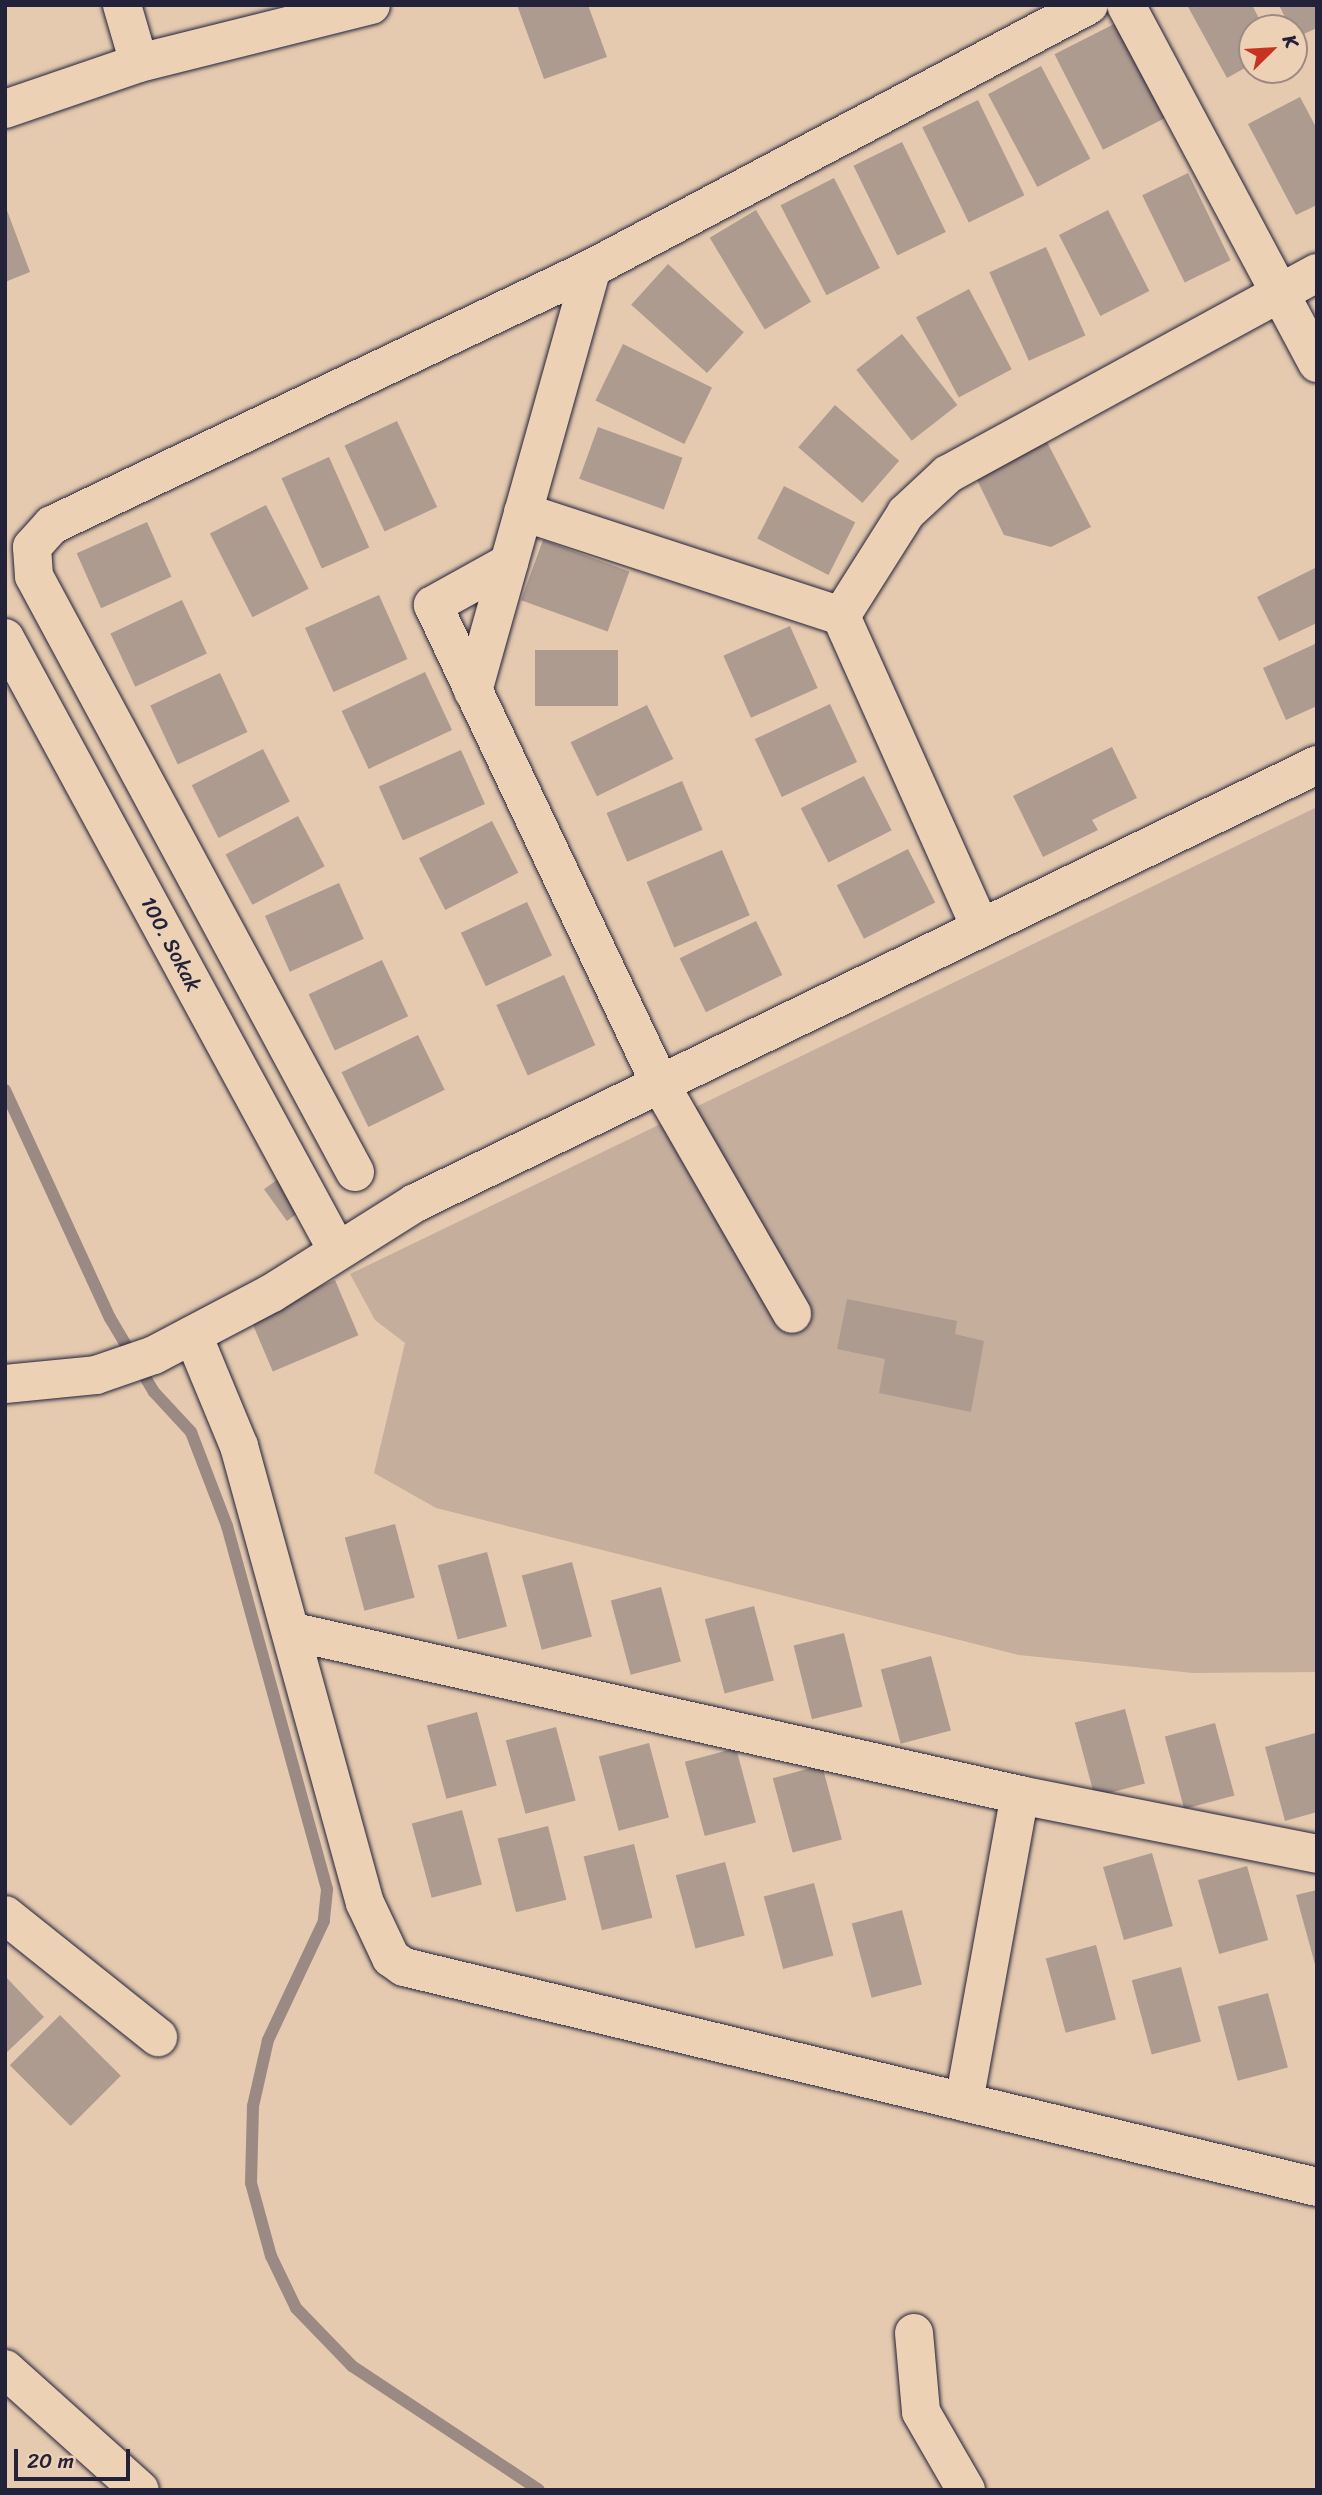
<!DOCTYPE html>
<style>
body{margin:0}
#map{position:relative;width:1322px;height:2495px;overflow:hidden;background:#e5caaf;font-family:Sriracha,sans-serif}
div>[style]{position:absolute}
.green>*{inset:0;background:#c5ae9c}
.stream>*{height:12px;margin:-6px;padding:0 6px;transform-origin:6px;border-radius:6px;background:#9b8983}
.building>*{inset:0;background:#ae9b8f;transform-origin:0 0}
.roads{filter:drop-shadow(0 0 2px #22223b) drop-shadow(0 0 2px #22223b)}
.minor>*{height:38px;margin:-19px;padding:0 19px;transform-origin:19px;border-radius:19px;background:#edd1b4}
span{translate:-50% -50%;white-space:nowrap;text-align:center;line-height:1.15;-webkit-text-stroke:7px #edd1b4;paint-order:stroke}
.street-label{font-size:21px;color:#22223b}
.frame{position:absolute;inset:0;border:7px solid #22223b;pointer-events:none}
.north{position:absolute;left:1238px;top:14px;width:70px;height:70px;box-sizing:border-box;background:#edd1b4;border:2px solid #9c8b84;border-radius:50%;rotate:66deg;font-size:19px;font-weight:700;line-height:28px;text-align:center;color:#22223b}
.north::after{content:'';display:block;margin:auto;width:24px;height:32px;background:#c8321e;clip-path:polygon(50% 0,100% 100%,50% 72%,0 100%)}
.scale{position:absolute;left:14px;top:2449px;width:116px;height:32px;box-sizing:border-box;border:4px solid #22223b;border-top:0;padding-left:9px;font-size:21px;line-height:24px;white-space:nowrap;color:#22223b;-webkit-text-stroke:5px #edd1b4;paint-order:stroke}
</style>
<div id="map">
<div class="green">
<i style="clip-path:polygon(1317px 807px,1317px 1672px,1193px 1673px,1019px 1655px,436px 1508px,374px 1473px,405px 1343px,375px 1320px,350px 1274px)"></i>
</div>
<div class="stream">
<i style="left:5px;top:1090px;width:251px;rotate:65.3deg"></i>
<i style="left:110px;top:1318px;width:86px;rotate:59.3deg"></i>
<i style="left:154px;top:1392px;width:54px;rotate:47.2deg"></i>
<i style="left:191px;top:1432px;width:101px;rotate:69deg"></i>
<i style="left:227px;top:1526px;width:377px;rotate:74.6deg"></i>
<i style="left:327px;top:1890px;width:31px;rotate:96deg"></i>
<i style="left:324px;top:1921px;width:132px;rotate:115.2deg"></i>
<i style="left:268px;top:2040px;width:68px;rotate:102.8deg"></i>
<i style="left:253px;top:2106px;width:77px;rotate:91.5deg"></i>
<i style="left:251px;top:2183px;width:76px;rotate:74.7deg"></i>
<i style="left:271px;top:2256px;width:58px;rotate:64.3deg"></i>
<i style="left:296px;top:2308px;width:81px;rotate:46deg"></i>
<i style="left:352px;top:2366px;width:224px;rotate:33.5deg"></i>
</div>
<div class="building">
<i style="clip-path:polygon(517px 5px,588px 5px,607px 57px,544px 79px)"></i>
<i style="clip-path:polygon(1187px 5px,1252px 5px,1264px 28px,1252px 28px,1252px 64px,1227px 78px)"></i>
<i style="clip-path:polygon(1279px 5px,1317px 5px,1317px 28px,1295px 38px)"></i>
<i style="left:1116px;top:23px;width:107px;height:69px;rotate:63deg"></i>
<i style="left:1041px;top:66px;width:105px;height:60px;rotate:62deg"></i>
<i style="clip-path:polygon(1300px 97px,1317px 129px,1317px 205px,1296px 215px,1248px 124px)"></i>
<i style="left:978px;top:100px;width:106px;height:62px;rotate:64deg"></i>
<i style="left:902px;top:142px;width:100px;height:54px;rotate:64deg"></i>
<i style="left:1188px;top:173px;width:97px;height:51px;rotate:64deg"></i>
<i style="left:834px;top:178px;width:101px;height:60px;rotate:63deg"></i>
<i style="clip-path:polygon(5px 205px,30px 272px,5px 282px)"></i>
<i style="left:756px;top:210px;width:107px;height:54px;rotate:59deg"></i>
<i style="left:1108px;top:210px;width:91px;height:55px;rotate:63deg"></i>
<i style="left:1046px;top:247px;width:97px;height:62px;rotate:66deg"></i>
<i style="left:668px;top:264px;width:102px;height:55px;rotate:42deg"></i>
<i style="left:969px;top:289px;width:91px;height:60px;rotate:62deg"></i>
<i style="left:902px;top:334px;width:90px;height:58px;rotate:52deg"></i>
<i style="left:623px;top:344px;width:99px;height:63px;rotate:26deg"></i>
<i style="left:835px;top:405px;width:85px;height:56px;rotate:41deg"></i>
<i style="left:397px;top:421px;width:95px;height:58px;rotate:65deg"></i>
<i style="left:598px;top:427px;width:90px;height:55px;rotate:20deg"></i>
<i style="clip-path:polygon(1047px 442px,1091px 527px,1051px 547px,1004px 535px,976px 478px)"></i>
<i style="left:329px;top:457px;width:99px;height:52px;rotate:66deg"></i>
<i style="left:784px;top:486px;width:80px;height:59px;rotate:27deg"></i>
<i style="left:266px;top:505px;width:94px;height:63px;rotate:63deg"></i>
<i style="left:147px;top:522px;width:60px;height:77px;rotate:66deg"></i>
<i style="left:543px;top:540px;width:92px;height:64px;rotate:20deg"></i>
<i style="clip-path:polygon(1317px 567px,1317px 623px,1279px 641px,1257px 597px)"></i>
<i style="left:379px;top:595px;width:70px;height:81px;rotate:66deg"></i>
<i style="left:182px;top:600px;width:59px;height:79px;rotate:65deg"></i>
<i style="left:790px;top:626px;width:68px;height:73px;rotate:66deg"></i>
<i style="clip-path:polygon(1317px 643px,1317px 706px,1286px 720px,1263px 668px)"></i>
<i style="left:535px;top:650px;width:83px;height:56px"></i>
<i style="left:425px;top:672px;width:64px;height:92px;rotate:65deg"></i>
<i style="left:220px;top:673px;width:65px;height:77px;rotate:65deg"></i>
<i style="left:830px;top:704px;width:64px;height:83px;rotate:65deg"></i>
<i style="left:647px;top:705px;width:60px;height:85px;rotate:64deg"></i>
<i style="clip-path:polygon(1112px 747px,1137px 798px,1092px 820px,1098px 830px,1043px 857px,1013px 796px)"></i>
<i style="left:263px;top:749px;width:59px;height:80px;rotate:63deg"></i>
<i style="left:461px;top:750px;width:59px;height:90px;rotate:66deg"></i>
<i style="left:864px;top:776px;width:61px;height:71px;rotate:63deg"></i>
<i style="left:682px;top:781px;width:53px;height:82px;rotate:67deg"></i>
<i style="left:298px;top:816px;width:57px;height:82px;rotate:62deg"></i>
<i style="left:492px;top:821px;width:58px;height:82px;rotate:63deg"></i>
<i style="left:908px;top:849px;width:60px;height:80px;rotate:63deg"></i>
<i style="left:722px;top:850px;width:71px;height:82px;rotate:67deg"></i>
<i style="left:339px;top:883px;width:61px;height:81px;rotate:66deg"></i>
<i style="left:527px;top:902px;width:59px;height:73px;rotate:65deg"></i>
<i style="left:756px;top:921px;width:60px;height:85px;rotate:64deg"></i>
<i style="left:382px;top:960px;width:62px;height:81px;rotate:65deg"></i>
<i style="left:564px;top:975px;width:77px;height:74px;rotate:66deg"></i>
<i style="left:418px;top:1035px;width:61px;height:85px;rotate:64deg"></i>
<i style="left:281px;top:1177px;width:39px;height:21px;rotate:54deg"></i>
<i style="left:335px;top:1280px;width:60px;height:93px;rotate:67deg"></i>
<i style="clip-path:polygon(847px 1299px,957px 1321px,955px 1334px,984px 1341px,971px 1412px,879px 1393px,885px 1359px,837px 1349px)"></i>
<i style="left:395px;top:1524px;width:76px;height:52px;rotate:75deg"></i>
<i style="left:487px;top:1552px;width:77px;height:51px;rotate:75deg"></i>
<i style="left:572px;top:1562px;width:77px;height:52px;rotate:75deg"></i>
<i style="left:661px;top:1587px;width:77px;height:52px;rotate:75deg"></i>
<i style="left:754px;top:1606px;width:77px;height:51px;rotate:75deg"></i>
<i style="left:844px;top:1633px;width:76px;height:52px;rotate:76deg"></i>
<i style="left:931px;top:1656px;width:77px;height:52px;rotate:75deg"></i>
<i style="left:1125px;top:1709px;width:77px;height:52px;rotate:75deg"></i>
<i style="left:477px;top:1712px;width:76px;height:52px;rotate:75deg"></i>
<i style="left:1215px;top:1723px;width:75px;height:52px;rotate:75deg"></i>
<i style="left:556px;top:1727px;width:76px;height:52px;rotate:75deg"></i>
<i style="clip-path:polygon(1315px 1733px,1317px 1812px,1285px 1821px,1265px 1747px)"></i>
<i style="left:649px;top:1743px;width:77px;height:52px;rotate:75deg"></i>
<i style="left:736px;top:1748px;width:77px;height:53px;rotate:75deg"></i>
<i style="left:822px;top:1765px;width:77px;height:51px;rotate:75deg"></i>
<i style="left:462px;top:1810px;width:77px;height:52px;rotate:75deg"></i>
<i style="left:548px;top:1826px;width:76px;height:52px;rotate:76deg"></i>
<i style="left:634px;top:1844px;width:76px;height:52px;rotate:76deg"></i>
<i style="left:1152px;top:1853px;width:76px;height:51px;rotate:74deg"></i>
<i style="left:725px;top:1862px;width:76px;height:51px;rotate:75deg"></i>
<i style="left:1247px;top:1866px;width:77px;height:51px;rotate:74deg"></i>
<i style="left:814px;top:1883px;width:75px;height:52px;rotate:75deg"></i>
<i style="clip-path:polygon(1317px 1890px,1317px 1968px,1316px 1968px,1296px 1895px)"></i>
<i style="left:902px;top:1910px;width:77px;height:52px;rotate:75deg"></i>
<i style="left:1096px;top:1945px;width:77px;height:52px;rotate:75deg"></i>
<i style="left:1181px;top:1967px;width:77px;height:51px;rotate:75deg"></i>
<i style="clip-path:polygon(5px 1976px,44px 2017px,5px 2054px)"></i>
<i style="left:1268px;top:1993px;width:77px;height:52px;rotate:75deg"></i>
<i style="left:60px;top:2015px;width:86px;height:71px;rotate:45deg"></i>
</div>
<div class="roads">
<div class="minor">
<i style="left:122px;top:5px;width:60px;rotate:73.7deg"></i>
<i style="left:1126px;top:5px;width:406px;rotate:61.9deg"></i>
<i style="left:5px;top:109px;width:142px;rotate:-18.9deg"></i>
<i style="left:139px;top:63px;width:239px;rotate:-14deg"></i>
<i style="left:523px;top:512px;width:335px;rotate:18.1deg"></i>
<i style="left:841px;top:616px;width:122px;rotate:-57.7deg"></i>
<i style="left:906px;top:513px;width:57px;rotate:-42.9deg"></i>
<i style="left:948px;top:474px;width:420px;rotate:-28.6deg"></i>
<i style="left:509px;top:563px;width:87px;rotate:151.1deg"></i>
<i style="left:433px;top:605px;width:530px;rotate:64.64deg"></i>
<i style="left:660px;top:1084px;width:265px;rotate:60.1deg"></i>
<i style="left:841px;top:616px;width:341px;rotate:65.9deg"></i>
<i style="left:5px;top:638px;width:696px;rotate:61.52deg"></i>
<i style="left:473px;top:691px;width:439px;rotate:-74.3deg"></i>
<i style="left:355px;top:1172px;width:677px;rotate:-118.31deg"></i>
<i style="left:34px;top:576px;width:29px;rotate:-94deg"></i>
<i style="left:32px;top:547px;width:30px;rotate:-48deg"></i>
<i style="left:52px;top:525px;width:598px;rotate:-25.45deg"></i>
<i style="left:592px;top:268px;width:562px;rotate:-27.89deg"></i>
<i style="left:193px;top:1335px;width:120px;rotate:67.5deg"></i>
<i style="left:239px;top:1446px;width:474px;rotate:74.6deg"></i>
<i style="left:365px;top:1903px;width:61px;rotate:64.7deg"></i>
<i style="left:391px;top:1958px;width:16px;rotate:35deg"></i>
<i style="left:404px;top:1967px;width:939px;rotate:13.55deg"></i>
<i style="left:5px;top:1384px;width:91px;rotate:-5.6deg"></i>
<i style="left:96px;top:1375px;width:61px;rotate:-19deg"></i>
<i style="left:154px;top:1355px;width:133px;rotate:-27.7deg"></i>
<i style="left:272px;top:1293px;width:169px;rotate:-32.2deg"></i>
<i style="left:415px;top:1203px;width:1003px;rotate:-25.9deg"></i>
<i style="left:294px;top:1632px;width:744px;rotate:12.65deg"></i>
<i style="left:1020px;top:1795px;width:303px;rotate:11.2deg"></i>
<i style="left:5px;top:1915px;width:196px;rotate:38.6deg"></i>
<i style="left:964px;top:2102px;width:312px;rotate:-79.7deg"></i>
<i style="left:914px;top:2333px;width:79px;rotate:84.9deg"></i>
<i style="left:921px;top:2412px;width:90px;rotate:60deg"></i>
<i style="left:5px;top:2369px;width:181px;rotate:41.9deg"></i>
</div>
</div>
<div class="street-label">
<span style="left:171px;top:944px;rotate:62deg">100. Sokak</span>
</div>
<div class="frame"></div>
<div class="north">K</div>
<div class="scale">20 m</div>
</div>
